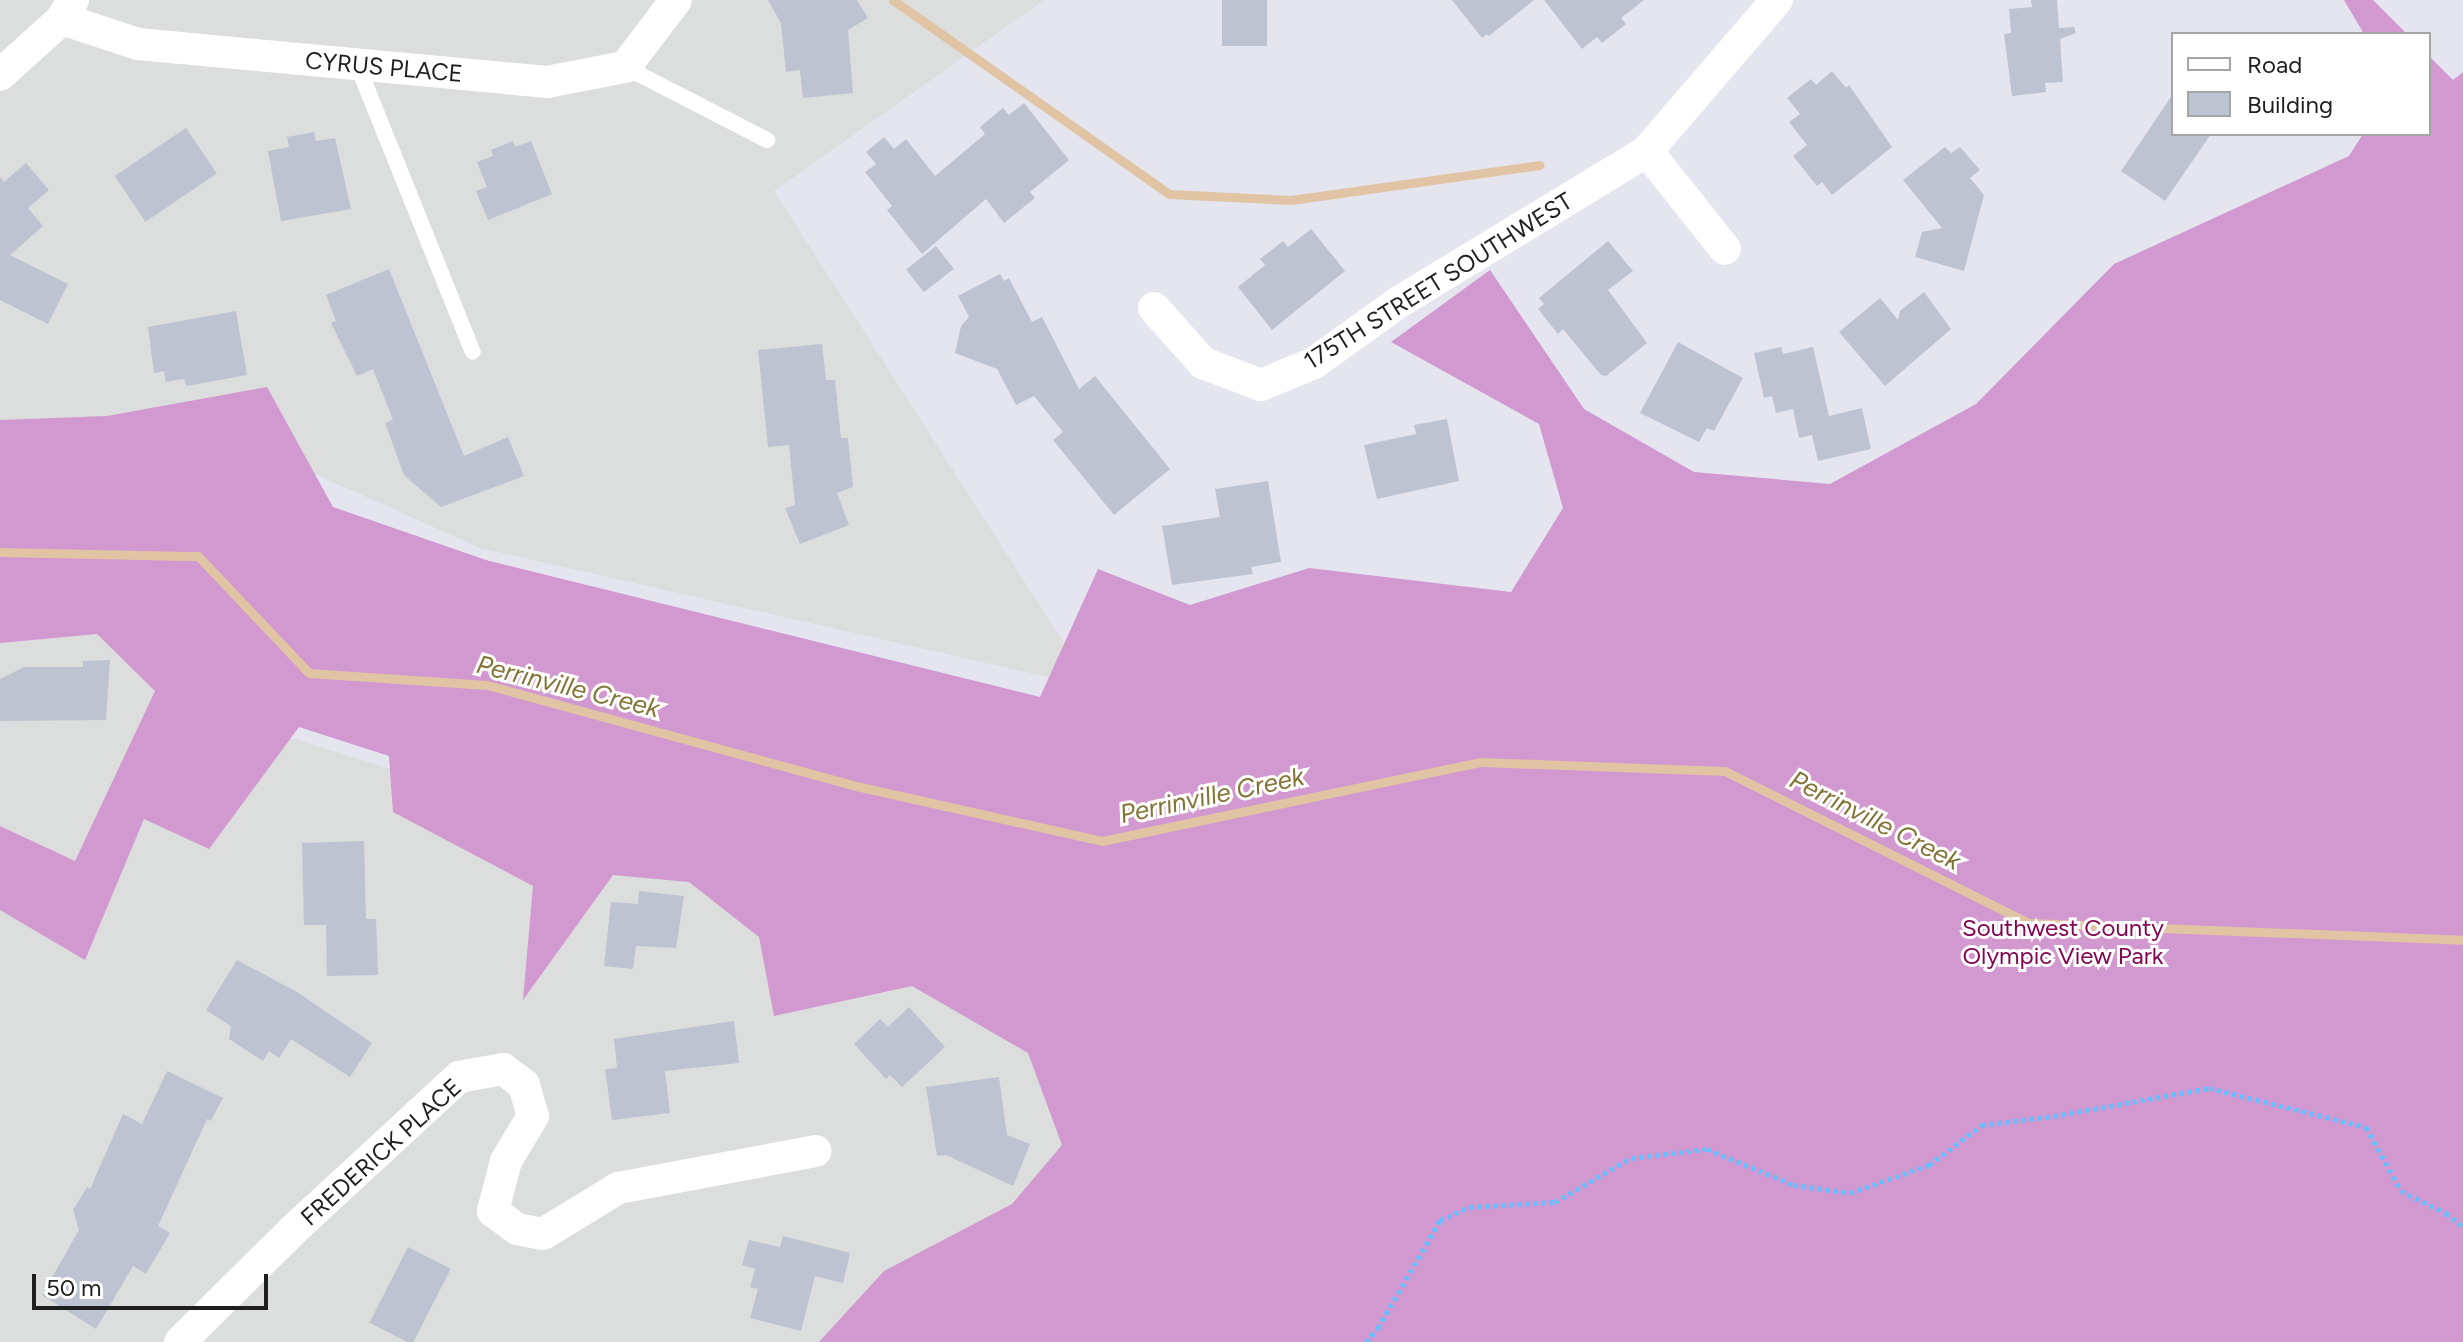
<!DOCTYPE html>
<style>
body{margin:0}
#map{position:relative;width:2463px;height:1342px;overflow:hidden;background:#e5e5f0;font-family:Figtree,sans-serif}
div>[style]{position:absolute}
.residential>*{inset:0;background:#dcdddd}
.forest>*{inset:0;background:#d298d0}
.stream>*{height:9px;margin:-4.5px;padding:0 4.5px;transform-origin:4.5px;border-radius:4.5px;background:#e0c4a4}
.building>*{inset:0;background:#bec3d1;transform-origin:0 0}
.path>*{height:5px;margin-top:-2.5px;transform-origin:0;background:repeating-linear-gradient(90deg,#68bfff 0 4px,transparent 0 8px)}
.lane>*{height:16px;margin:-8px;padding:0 8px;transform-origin:8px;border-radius:8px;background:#fff}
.street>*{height:32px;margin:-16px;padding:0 16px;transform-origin:16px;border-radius:16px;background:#fff}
span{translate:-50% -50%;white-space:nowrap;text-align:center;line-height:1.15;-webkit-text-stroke:6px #fff;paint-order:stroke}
.street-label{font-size:24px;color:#1f1f1f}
.park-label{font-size:24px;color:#840652}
.water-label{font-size:26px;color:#837536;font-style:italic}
.legend{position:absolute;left:2171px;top:32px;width:260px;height:104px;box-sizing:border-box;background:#fff;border:2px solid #a5a5a5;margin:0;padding:10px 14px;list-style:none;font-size:24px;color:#1f1f1f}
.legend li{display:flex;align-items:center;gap:16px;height:40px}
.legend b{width:40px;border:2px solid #a5a5a5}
.scale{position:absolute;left:32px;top:1274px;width:236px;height:36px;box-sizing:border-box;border:4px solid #1f1f1f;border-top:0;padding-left:10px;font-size:24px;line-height:28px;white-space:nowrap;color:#1f1f1f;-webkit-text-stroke:6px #fff;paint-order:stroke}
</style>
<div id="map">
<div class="residential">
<i style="clip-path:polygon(0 0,1044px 0,774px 191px,1092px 687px,480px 548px,264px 451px,0 455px)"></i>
<i style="clip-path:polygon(112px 621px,285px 736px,654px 851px,1201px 1087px,877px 1342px,0 1342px,0 628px)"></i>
</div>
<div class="forest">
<i style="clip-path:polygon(2344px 0,2373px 0,2407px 34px,2364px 34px)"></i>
<i style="clip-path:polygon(2429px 56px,2453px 80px,2463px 72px,2463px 1342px,819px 1342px,884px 1271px,1012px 1204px,1062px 1145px,1028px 1053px,912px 986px,774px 1016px,759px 937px,689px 882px,613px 875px,523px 1000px,533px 886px,393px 812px,389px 756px,299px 727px,209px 849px,144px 819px,85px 960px,0 910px,0 826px,75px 861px,155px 691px,97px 634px,0 643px,0 420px,107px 416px,267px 387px,333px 507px,486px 560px,1040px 697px,1098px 569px,1190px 605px,1309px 568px,1511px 592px,1563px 508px,1539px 424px,1391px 342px,1490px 270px,1584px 409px,1694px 472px,1830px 484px,1976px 404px,2114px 264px,2349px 156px,2363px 134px,2429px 134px)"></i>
</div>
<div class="stream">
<i style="left:893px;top:0;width:337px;rotate:35.1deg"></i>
<i style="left:1169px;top:194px;width:122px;rotate:2.8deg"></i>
<i style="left:1291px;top:200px;width:251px;rotate:-8deg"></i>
<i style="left:0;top:552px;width:198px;rotate:1.2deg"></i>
<i style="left:198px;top:556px;width:161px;rotate:46.5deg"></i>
<i style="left:309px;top:673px;width:178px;rotate:3.9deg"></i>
<i style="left:487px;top:685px;width:383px;rotate:15.3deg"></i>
<i style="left:856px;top:786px;width:252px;rotate:12.6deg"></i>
<i style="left:1102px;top:841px;width:386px;rotate:-11.8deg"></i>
<i style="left:1480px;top:762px;width:245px;rotate:2.1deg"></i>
<i style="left:1725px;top:771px;width:340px;rotate:26.6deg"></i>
<i style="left:2029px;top:923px;width:434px;rotate:2.2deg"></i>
</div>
<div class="building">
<i style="clip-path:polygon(768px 0,857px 0,868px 18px,848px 30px,853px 93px,803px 98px,800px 70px,786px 72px,781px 23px)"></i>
<i style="left:1222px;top:0;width:45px;height:46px"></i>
<i style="clip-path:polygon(1452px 0,1534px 0,1489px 36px,1487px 34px,1482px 38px)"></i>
<i style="clip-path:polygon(1544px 0,1644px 0,1621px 18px,1626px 24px,1602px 43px,1597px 37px,1582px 49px)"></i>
<i style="clip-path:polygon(2031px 0,2057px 0,2059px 28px,2074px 27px,2076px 33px,2060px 39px,2063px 82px,2045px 83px,2046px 92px,2012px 96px,2004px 34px,2011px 33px,2009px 9px,2032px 7px)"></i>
<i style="clip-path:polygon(1832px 71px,1846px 88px,1849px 85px,1892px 147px,1832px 195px,1822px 182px,1817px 186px,1793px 156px,1807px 145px,1789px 122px,1800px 114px,1787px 98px,1811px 79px,1816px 85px)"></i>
<i style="clip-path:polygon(2173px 94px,2173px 134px,2211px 134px,2165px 201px,2121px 171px)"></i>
<i style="clip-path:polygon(1024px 103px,1069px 160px,1030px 192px,1035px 198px,1004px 223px,986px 199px,922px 254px,887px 210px,892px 206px,865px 172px,876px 164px,866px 152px,884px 137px,894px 149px,906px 139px,935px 176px,985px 134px,980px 127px,1003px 108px,1009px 115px)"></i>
<i style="left:186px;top:128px;width:55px;height:86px;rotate:56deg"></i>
<i style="clip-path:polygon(314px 132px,316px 141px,335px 138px,351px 209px,281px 221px,268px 151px,289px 147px,287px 137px)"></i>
<i style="clip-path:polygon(513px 141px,515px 147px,531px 141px,552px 194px,488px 220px,476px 191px,487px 187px,477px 162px,493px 156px,491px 150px)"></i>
<i style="clip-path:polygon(1945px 147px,1951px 153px,1960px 147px,1980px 170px,1970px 178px,1984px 195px,1964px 271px,1915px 257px,1922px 232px,1942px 228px,1903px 180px)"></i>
<i style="clip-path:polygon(26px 163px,49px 190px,28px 208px,43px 226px,10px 255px,68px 284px,48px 324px,0 300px,0 177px,4px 182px)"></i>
<i style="clip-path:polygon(1311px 229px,1345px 271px,1272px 330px,1238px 287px,1265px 265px,1260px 259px,1283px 241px,1288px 247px)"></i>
<i style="clip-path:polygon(1608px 241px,1633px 271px,1608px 290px,1647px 343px,1606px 376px,1601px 375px,1563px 329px,1558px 334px,1538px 309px,1544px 304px,1539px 298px)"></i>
<i style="left:936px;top:246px;width:29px;height:38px;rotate:52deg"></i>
<i style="clip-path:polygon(389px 269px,464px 456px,508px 437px,524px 476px,441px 507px,404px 475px,385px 423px,393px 420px,373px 369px,357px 376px,331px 323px,336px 321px,326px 295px)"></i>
<i style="clip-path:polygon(1000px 274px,1004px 281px,1009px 278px,1032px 322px,1042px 317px,1079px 389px,1095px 376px,1170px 469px,1114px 515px,1053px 440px,1063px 432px,1034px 396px,1016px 405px,997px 369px,955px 353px,961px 326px,969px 317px,958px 296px)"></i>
<i style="clip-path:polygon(1924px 292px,1951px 329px,1885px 386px,1839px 332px,1880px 298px,1898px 320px,1900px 311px)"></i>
<i style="clip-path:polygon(236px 311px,247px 375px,186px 386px,184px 379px,166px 382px,164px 371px,154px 373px,148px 327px)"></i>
<i style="clip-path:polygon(1678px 342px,1743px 378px,1714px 431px,1707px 428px,1699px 442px,1640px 413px)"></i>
<i style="clip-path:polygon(822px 344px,826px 380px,835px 380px,841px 438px,848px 438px,853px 487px,837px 493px,849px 525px,800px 544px,785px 508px,795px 505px,789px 445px,768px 447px,758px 350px)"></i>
<i style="clip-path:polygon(1781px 347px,1783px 354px,1813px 347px,1829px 416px,1862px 408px,1871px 449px,1818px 461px,1812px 435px,1799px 438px,1793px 409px,1776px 413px,1772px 396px,1764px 398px,1754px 353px)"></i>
<i style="clip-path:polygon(1447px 419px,1459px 481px,1377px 499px,1364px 445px,1416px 434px,1414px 425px)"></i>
<i style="clip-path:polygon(1268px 481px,1281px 562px,1251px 567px,1253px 574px,1172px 585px,1162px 526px,1220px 517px,1215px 489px)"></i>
<i style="clip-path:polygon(110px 660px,106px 720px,0 721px,0 679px,24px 667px,83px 667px,83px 661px)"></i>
<i style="clip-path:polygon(364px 841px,366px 919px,376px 919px,378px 975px,327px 976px,326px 925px,304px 925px,302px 843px)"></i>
<i style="clip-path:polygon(639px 891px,684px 896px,676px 948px,636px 946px,633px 969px,604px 966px,611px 902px,638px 904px)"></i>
<i style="clip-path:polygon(237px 960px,297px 992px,372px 1043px,350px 1077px,291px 1039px,279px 1058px,269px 1051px,263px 1061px,229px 1039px,231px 1026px,206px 1010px)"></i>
<i style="clip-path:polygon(909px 1007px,945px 1047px,902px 1087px,890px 1075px,886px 1079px,854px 1044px,880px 1019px,888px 1027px)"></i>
<i style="clip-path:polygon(734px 1021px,739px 1063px,665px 1071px,670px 1113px,612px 1120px,605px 1069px,617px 1068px,614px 1039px)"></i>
<i style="clip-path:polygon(167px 1071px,223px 1098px,211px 1121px,207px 1119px,158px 1226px,170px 1233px,146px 1274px,133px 1266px,96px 1329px,42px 1295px,79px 1230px,73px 1210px,87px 1187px,90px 1189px,123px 1114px,142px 1124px)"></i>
<i style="clip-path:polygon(999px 1077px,1007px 1135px,1030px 1144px,1013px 1186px,946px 1155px,937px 1156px,926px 1087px)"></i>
<i style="clip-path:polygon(783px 1236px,850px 1253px,843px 1283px,815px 1276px,801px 1331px,750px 1318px,758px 1289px,750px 1287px,755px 1269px,742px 1265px,749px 1240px,780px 1247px)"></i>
<i style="left:408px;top:1247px;width:48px;height:85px;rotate:27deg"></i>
</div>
<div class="path">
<i style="left:1366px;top:1342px;width:18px;rotate:-49deg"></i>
<i style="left:1378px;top:1328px;width:125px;rotate:-60.1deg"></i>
<i style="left:1440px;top:1220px;width:32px;rotate:-24deg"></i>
<i style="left:1469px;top:1207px;width:86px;rotate:-3.3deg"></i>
<i style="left:1555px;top:1202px;width:88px;rotate:-30.1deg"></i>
<i style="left:1631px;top:1158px;width:77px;rotate:-6.8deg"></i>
<i style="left:1707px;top:1149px;width:94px;rotate:22.5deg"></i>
<i style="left:1794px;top:1185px;width:57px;rotate:8.1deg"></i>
<i style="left:1850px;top:1193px;width:84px;rotate:-19.5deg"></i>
<i style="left:1929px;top:1165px;width:66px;rotate:-37deg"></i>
<i style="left:1982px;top:1125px;width:73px;rotate:-7.1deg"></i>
<i style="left:2054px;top:1116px;width:158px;rotate:-10.2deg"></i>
<i style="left:2209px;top:1088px;width:162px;rotate:14deg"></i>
<i style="left:2366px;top:1127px;width:73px;rotate:61.3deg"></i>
<i style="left:2401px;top:1191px;width:50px;rotate:26.1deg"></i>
<i style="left:2446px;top:1213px;width:22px;rotate:39deg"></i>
</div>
<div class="lane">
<i style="left:357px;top:64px;width:310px;rotate:68.1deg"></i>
<i style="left:625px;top:67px;width:160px;rotate:27.2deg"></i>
</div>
<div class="street">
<i style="left:62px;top:19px;width:80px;rotate:18.2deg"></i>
<i style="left:138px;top:44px;width:411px;rotate:5.3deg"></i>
<i style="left:547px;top:82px;width:79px;rotate:-10.9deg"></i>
<i style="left:625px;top:67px;width:84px;rotate:-52.7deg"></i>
<i style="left:0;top:75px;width:84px;rotate:-42.1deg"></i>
<i style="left:62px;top:19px;width:22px;rotate:-60deg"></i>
<i style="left:1647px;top:151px;width:125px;rotate:51.5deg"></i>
<i style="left:1154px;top:308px;width:74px;rotate:48.3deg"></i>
<i style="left:1203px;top:363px;width:62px;rotate:20.8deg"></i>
<i style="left:1261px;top:385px;width:57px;rotate:-22.5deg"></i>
<i style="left:1314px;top:363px;width:105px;rotate:-35.7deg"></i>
<i style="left:1399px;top:302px;width:290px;rotate:-31.3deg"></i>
<i style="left:1647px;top:151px;width:199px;rotate:-49.3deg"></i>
<i style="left:180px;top:1342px;width:156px;rotate:-44.7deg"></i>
<i style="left:291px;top:1232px;width:229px;rotate:-42.7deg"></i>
<i style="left:459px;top:1077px;width:45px;rotate:-10.3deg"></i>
<i style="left:503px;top:1069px;width:26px;rotate:37deg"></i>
<i style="left:524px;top:1085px;width:32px;rotate:74deg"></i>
<i style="left:533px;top:1116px;width:52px;rotate:121deg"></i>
<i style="left:506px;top:1161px;width:52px;rotate:104.6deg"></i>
<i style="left:493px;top:1211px;width:30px;rotate:37deg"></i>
<i style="left:517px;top:1229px;width:26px;rotate:11deg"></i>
<i style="left:543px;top:1234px;width:88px;rotate:-31.5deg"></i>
<i style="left:618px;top:1188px;width:201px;rotate:-10.6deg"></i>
</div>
<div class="street-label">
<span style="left:384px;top:67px;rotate:5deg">CYRUS PLACE</span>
<span style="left:1438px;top:281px;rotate:-32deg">175TH STREET SOUTHWEST</span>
<span style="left:381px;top:1152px;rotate:-42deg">FREDERICK PLACE</span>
</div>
<div class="park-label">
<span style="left:2063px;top:942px">Southwest County<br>Olympic View Park</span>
</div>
<div class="water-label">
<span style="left:568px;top:687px;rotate:14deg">Perrinville Creek</span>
<span style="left:1212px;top:796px;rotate:-12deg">Perrinville Creek</span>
<span style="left:1875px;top:821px;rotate:27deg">Perrinville Creek</span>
</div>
<ul class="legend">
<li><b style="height:10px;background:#fff"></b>Road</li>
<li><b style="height:22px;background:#bec3d1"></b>Building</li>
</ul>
<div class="scale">50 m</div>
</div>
